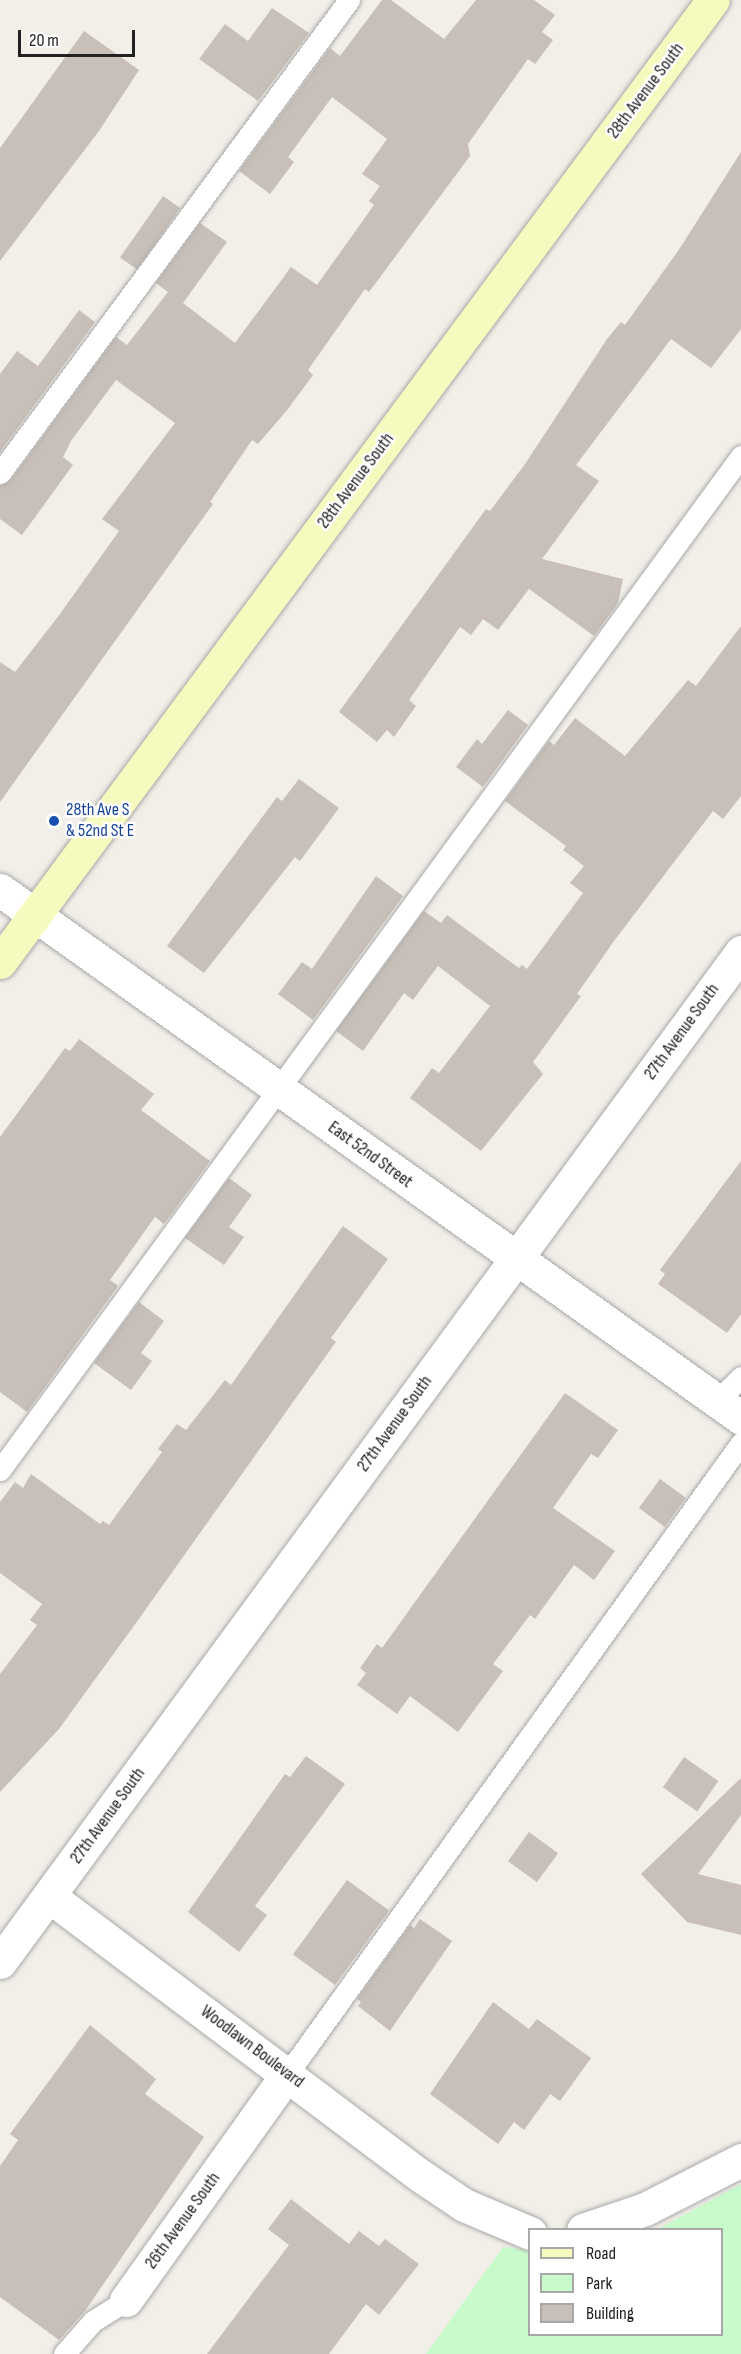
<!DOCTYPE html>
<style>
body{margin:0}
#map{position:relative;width:741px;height:2354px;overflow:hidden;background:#f2efe9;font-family:"Sofia Sans Condensed",sans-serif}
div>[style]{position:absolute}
.park>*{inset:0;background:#c8facc}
.building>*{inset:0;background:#c7bfb8;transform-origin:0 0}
.roads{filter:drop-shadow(0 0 2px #a9a9a9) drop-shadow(0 0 2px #a9a9a9)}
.lane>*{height:21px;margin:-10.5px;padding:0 10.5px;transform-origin:10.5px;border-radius:10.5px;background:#fff}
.street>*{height:33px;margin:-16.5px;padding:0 16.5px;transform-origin:16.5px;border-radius:16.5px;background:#fff}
.secondary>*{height:33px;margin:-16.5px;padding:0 16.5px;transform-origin:16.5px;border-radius:16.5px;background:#f7fabf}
.dots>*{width:16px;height:16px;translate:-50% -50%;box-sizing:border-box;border:3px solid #fff;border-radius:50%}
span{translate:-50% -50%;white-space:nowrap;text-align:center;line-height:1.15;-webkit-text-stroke:5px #fff;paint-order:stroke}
.street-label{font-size:18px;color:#222}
.transit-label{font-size:18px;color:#164399}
.left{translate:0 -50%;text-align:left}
.legend{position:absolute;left:528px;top:2228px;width:195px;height:108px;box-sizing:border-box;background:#fff;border:2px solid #a7a7a7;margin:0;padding:8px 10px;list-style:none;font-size:18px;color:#222}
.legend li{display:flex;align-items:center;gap:12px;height:30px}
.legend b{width:30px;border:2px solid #a7a7a7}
.scale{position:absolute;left:18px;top:30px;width:117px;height:27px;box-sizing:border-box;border:3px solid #222;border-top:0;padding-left:8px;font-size:18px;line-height:21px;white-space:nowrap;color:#222;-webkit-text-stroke:4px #fff;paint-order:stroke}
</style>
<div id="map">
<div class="park">
<i style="clip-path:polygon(741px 2184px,741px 2354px,426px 2354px,503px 2247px,529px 2250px,530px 2334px,722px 2334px,722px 2230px,658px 2229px)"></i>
</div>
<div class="building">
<i style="clip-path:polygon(382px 0,391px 0,444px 39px,476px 0,534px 0,555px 15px,542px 32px,553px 40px,535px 64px,528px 59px,468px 144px,470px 156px,369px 292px,365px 289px,308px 370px,313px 375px,288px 409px,258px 444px,252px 440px,210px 502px,213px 504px,0 802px,0 662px,15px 672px,60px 614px,119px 531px,102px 519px,175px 423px,116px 380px,71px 441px,63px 457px,73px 465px,22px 535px,0 519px,0 486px,10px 481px,116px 337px,127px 345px,168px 292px,156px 283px,200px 223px,227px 242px,183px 303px,235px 343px,291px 267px,317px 285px,374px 205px,369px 201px,380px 186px,362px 174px,387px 139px,332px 97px,288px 157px,294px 162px,270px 194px,239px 171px,330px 48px,340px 56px)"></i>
<i style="clip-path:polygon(272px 8px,309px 33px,258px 101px,199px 59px,225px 24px,248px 41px)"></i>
<i style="clip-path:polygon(84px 31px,139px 70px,99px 131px,0 261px,0 148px)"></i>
<i style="clip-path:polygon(741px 152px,741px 329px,711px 368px,671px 339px,576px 465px,599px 481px,542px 559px,623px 579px,618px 603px,594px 636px,529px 589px,498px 630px,483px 619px,471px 635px,460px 627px,409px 700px,416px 706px,394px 737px,387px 730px,377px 742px,339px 712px,486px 509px,490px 511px,525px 464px,607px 339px,621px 322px,625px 325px,678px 251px)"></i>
<i style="left:163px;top:196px;width:21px;height:75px;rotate:35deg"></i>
<i style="clip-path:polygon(79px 310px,95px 322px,0 452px,0 374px,17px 351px,38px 366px)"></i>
<i style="clip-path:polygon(741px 626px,741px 796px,723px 819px,713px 811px,614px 941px,577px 994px,581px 996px,533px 1062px,543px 1074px,481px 1151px,410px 1098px,432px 1068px,439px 1073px,490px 1006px,438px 966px,413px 1000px,404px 993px,363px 1051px,336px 1031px,424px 911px,441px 923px,447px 915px,519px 968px,522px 965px,527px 969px,583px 893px,570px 883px,584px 866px,563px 850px,566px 846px,505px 801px,549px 741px,554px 745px,575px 718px,625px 756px,688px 680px,696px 686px)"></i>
<i style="clip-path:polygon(508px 710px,528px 725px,483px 787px,456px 767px,477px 739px,482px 744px)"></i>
<i style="clip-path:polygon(299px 779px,339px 808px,300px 861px,295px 857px,204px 973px,167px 946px,277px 797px,282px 801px)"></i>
<i style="clip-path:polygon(376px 876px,403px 896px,313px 1020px,278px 994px,302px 962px,312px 969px)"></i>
<i style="clip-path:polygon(79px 1039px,154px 1094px,141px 1110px,210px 1161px,164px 1224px,155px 1217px,110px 1280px,118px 1286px,27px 1412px,0 1392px,0 1137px,65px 1048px,70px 1051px)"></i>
<i style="clip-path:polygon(741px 1161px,741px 1314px,727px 1333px,658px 1284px,665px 1274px,660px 1270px)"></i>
<i style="clip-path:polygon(229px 1178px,252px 1195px,229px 1227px,244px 1237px,224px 1265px,185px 1238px)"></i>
<i style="clip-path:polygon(343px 1226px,388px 1259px,331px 1338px,336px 1342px,308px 1381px,141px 1616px,59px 1729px,0 1792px,0 1674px,37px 1625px,30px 1620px,42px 1604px,0 1573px,0 1502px,15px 1482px,23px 1488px,31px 1474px,100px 1524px,103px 1521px,109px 1525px,162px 1452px,158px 1449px,177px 1424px,186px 1430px,225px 1380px,231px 1385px)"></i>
<i style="clip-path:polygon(139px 1302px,164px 1321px,141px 1353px,152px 1361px,131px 1390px,94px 1363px)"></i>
<i style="clip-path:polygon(565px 1393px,618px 1430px,598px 1458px,591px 1454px,553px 1508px,615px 1551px,594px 1580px,574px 1565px,535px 1619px,530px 1615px,493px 1664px,503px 1671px,458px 1732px,410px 1696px,397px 1714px,357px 1685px,366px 1673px,360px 1668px,377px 1644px,382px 1648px)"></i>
<i style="left:660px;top:1479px;width:32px;height:36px;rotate:36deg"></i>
<i style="clip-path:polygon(306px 1756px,345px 1784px,255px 1906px,267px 1915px,239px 1952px,188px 1912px,285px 1774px,290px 1777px)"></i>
<i style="left:684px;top:1757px;width:42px;height:37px;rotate:35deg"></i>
<i style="clip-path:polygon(741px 1778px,741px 1815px,698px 1874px,741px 1885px,741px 1935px,687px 1922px,641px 1874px)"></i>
<i style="left:529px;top:1832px;width:36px;height:36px;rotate:36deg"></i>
<i style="left:347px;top:1880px;width:52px;height:92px;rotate:36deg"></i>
<i style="clip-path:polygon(420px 1919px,452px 1941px,390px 2031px,358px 2006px,361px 2002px,357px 1999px,410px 1925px,414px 1928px)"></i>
<i style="clip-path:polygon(493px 2002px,529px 2029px,537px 2019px,591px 2058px,560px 2101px,550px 2094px,524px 2130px,514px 2122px,498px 2144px,430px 2094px)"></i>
<i style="clip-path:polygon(90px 2025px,156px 2079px,145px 2094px,204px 2137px,85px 2311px,59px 2340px,0 2297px,0 2166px,18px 2140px,10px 2134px)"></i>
<i style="clip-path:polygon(291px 2199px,349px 2244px,359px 2231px,379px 2246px,385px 2239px,419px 2264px,379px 2315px,366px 2304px,329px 2354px,207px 2354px,289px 2245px,268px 2229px)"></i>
</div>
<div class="roads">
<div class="lane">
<i style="left:0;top:473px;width:588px;rotate:-53.58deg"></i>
<i style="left:717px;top:1401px;width:34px;rotate:-45deg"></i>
<i style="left:0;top:1470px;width:1256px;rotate:-53.84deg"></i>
<i style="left:288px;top:2073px;width:776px;rotate:-54.28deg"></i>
<i style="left:64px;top:2354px;width:44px;rotate:-48.7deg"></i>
<i style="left:93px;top:2321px;width:39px;rotate:-32deg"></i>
</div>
<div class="street">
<i style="left:0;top:890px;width:910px;rotate:35.47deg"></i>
<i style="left:49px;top:1896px;width:466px;rotate:37deg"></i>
<i style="left:421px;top:2176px;width:52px;rotate:34deg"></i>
<i style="left:464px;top:2205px;width:72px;rotate:23deg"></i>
<i style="left:0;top:1962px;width:1253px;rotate:-53.73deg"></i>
<i style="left:583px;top:2230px;width:65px;rotate:-18.7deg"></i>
<i style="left:645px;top:2209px;width:108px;rotate:-27deg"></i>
<i style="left:126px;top:2300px;width:279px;rotate:-54.5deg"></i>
</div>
<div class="secondary">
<i style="left:0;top:962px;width:1197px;rotate:-53.46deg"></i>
</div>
</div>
<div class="dots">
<i style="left:54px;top:821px;background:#1a4fb4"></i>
</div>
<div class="street-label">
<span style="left:646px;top:91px;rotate:-53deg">28th Avenue South</span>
<span style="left:356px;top:481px;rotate:-53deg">28th Avenue South</span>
<span style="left:682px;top:1032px;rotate:-54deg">27th Avenue South</span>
<span style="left:370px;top:1155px;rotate:36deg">East 52nd Street</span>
<span style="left:395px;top:1424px;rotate:-54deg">27th Avenue South</span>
<span style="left:108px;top:1816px;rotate:-54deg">27th Avenue South</span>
<span style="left:252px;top:2047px;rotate:37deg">Woodlawn Boulevard</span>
<span style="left:183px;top:2221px;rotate:-54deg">26th Avenue South</span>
</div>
<div class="transit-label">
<span class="left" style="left:66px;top:821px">28th Ave S<br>&amp; 52nd St E</span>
</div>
<ul class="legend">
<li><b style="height:8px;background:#f7fabf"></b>Road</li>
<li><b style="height:16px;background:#c8facc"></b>Park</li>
<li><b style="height:16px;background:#c7bfb8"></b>Building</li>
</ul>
<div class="scale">20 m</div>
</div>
